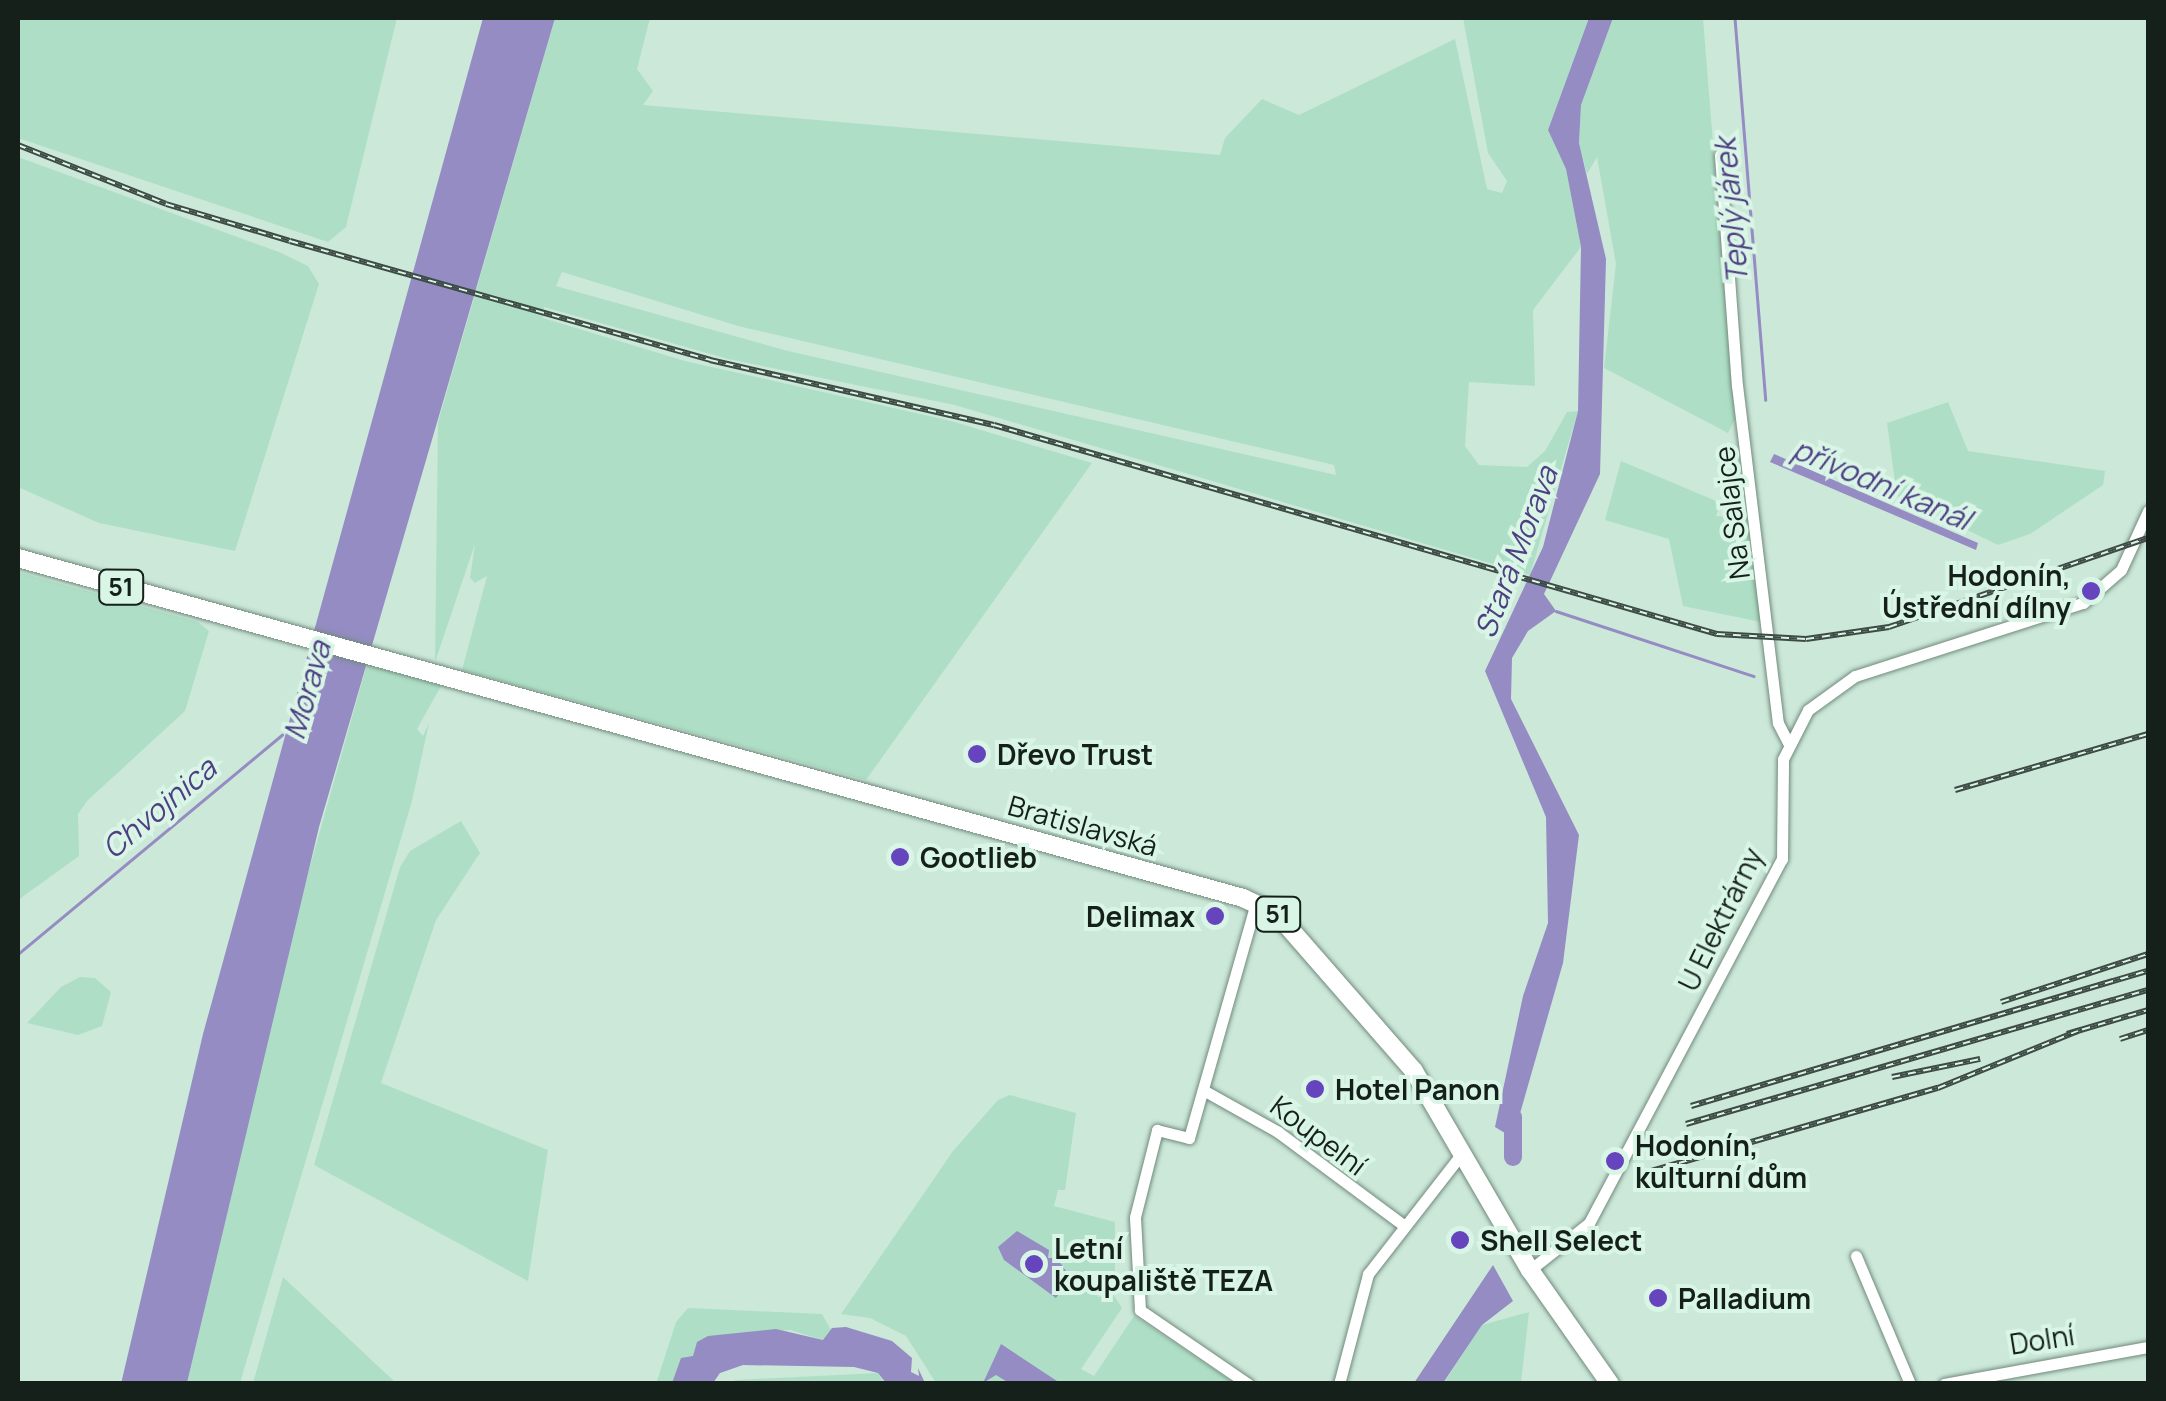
<!DOCTYPE html>
<meta charset="utf-8">
<style>
body{margin:0}
#map{position:relative;width:2166px;height:1401px;overflow:hidden;background:#cce8d9;font-family:Manrope,sans-serif}
div>[style]{position:absolute}
.green>*{inset:0;background:#aedfc6}
.water>*{inset:0;background:#948cc2}
.stream>*{height:2.5px;margin:-1.25px;padding:0 1.25px;transform-origin:1.25px;border-radius:1.25px;background:#948cc2}
.river>*{height:18px;margin:-9px;padding:0 9px;transform-origin:9px;border-radius:9px;background:#948cc2}
.roads{filter:drop-shadow(0 0 2px #718a7d) drop-shadow(0 0 2px #718a7d)}
.street>*{height:11px;margin:-5.5px;padding:0 5.5px;transform-origin:5.5px;border-radius:5.5px;background:#fff}
.primary>*{height:18px;margin:-9px;padding:0 9px;transform-origin:9px;border-radius:9px;background:#fff}
.rail>*{height:6px;margin-top:-3px;transform-origin:0;background:repeating-linear-gradient(90deg,#d9f5e6 0 8px,#3d4b44 0 16px);box-sizing:border-box;border-block:2px solid #3d4b44}
.dots>*{width:28px;height:28px;translate:-50% -50%;box-sizing:border-box;border:5px solid #d9f5e6;border-radius:50%}
span{translate:-50% -50%;white-space:nowrap;text-align:center;line-height:1.15;-webkit-text-stroke:8px #d9f5e6;paint-order:stroke}
.shield-label span{padding:2px 8px;background:#d9f5e6;border:2px solid;border-radius:8px;-webkit-text-stroke-width:0}
.shield-label{font-size:25px;color:#16201b;font-weight:700}
.street-label{font-size:28px;color:#16201b}
.poi-label{font-size:28px;color:#16201b;font-weight:700}
.right{translate:-100% -50%;text-align:right}
.left{translate:0 -50%;text-align:left}
.water-label{font-size:30px;color:#4e3f83;font-style:italic}
.frame{position:absolute;inset:0;border:20px solid #16201b;pointer-events:none}
</style>
<div id="map">
<div class="green">
<i style="clip-path:polygon(18px 18px,397px 18px,346px 227px,328px 242px,18px 138px)"></i>
<i style="clip-path:polygon(evenodd,555px 18px,650px 18px,637px 69px,653px 91px,643px 105px,1220px 155px,1225px 138px,1262px 99px,1299px 115px,1455px 39px,1487px 189px,1502px 193px,1507px 181px,1488px 153px,1463px 18px,1589px 18px,1548px 130px,1566px 169px,1581px 247px,1533px 310px,1535px 386px,1469px 382px,1465px 446px,1479px 465px,1527px 467px,1545px 451px,1567px 412px,1578px 411px,1530px 575px,955px 405px,728px 359px,544px 307px,543px 318px,685px 361px,951px 421px,1092px 463px,866px 780px,462px 670px,487px 576px,475px 583px,470px 578px,475px 544px,435px 662px,438px 422px,555px 18px,562px 272px,738px 326px,1334px 465px,1336px 475px,788px 351px,556px 286px,562px 272px)"></i>
<i style="clip-path:polygon(1613px 18px,1703px 18px,1735px 419px,1728px 433px,1604px 368px,1616px 264px,1597px 157px,1587px 174px,1579px 144px,1581px 105px)"></i>
<i style="clip-path:polygon(18px 157px,279px 252px,308px 266px,319px 284px,235px 551px,99px 523px,18px 487px)"></i>
<i style="clip-path:polygon(1948px 402px,1968px 451px,2105px 471px,2103px 485px,2030px 534px,1998px 545px,1897px 496px,1887px 423px)"></i>
<i style="clip-path:polygon(1621px 461px,1721px 503px,1716px 516px,1750px 518px,1761px 622px,1683px 606px,1669px 539px,1605px 520px)"></i>
<i style="clip-path:polygon(18px 572px,198px 622px,209px 631px,185px 711px,87px 801px,78px 814px,79px 856px,18px 900px)"></i>
<i style="clip-path:polygon(367px 664px,441px 686px,417px 729px,423px 736px,429px 723px,412px 801px,240px 1383px,187px 1384px,298px 909px)"></i>
<i style="clip-path:polygon(461px 821px,480px 853px,436px 920px,381px 1083px,548px 1150px,528px 1281px,314px 1165px,400px 867px,410px 851px)"></i>
<i style="clip-path:polygon(80px 977px,95px 978px,111px 992px,102px 1026px,78px 1035px,27px 1023px,61px 987px)"></i>
<i style="clip-path:polygon(1010px 1095px,1076px 1113px,1065px 1190px,1058px 1190px,1054px 1206px,1115px 1222px,1115px 1279px,1095px 1283px,1098px 1297px,1113px 1294px,1122px 1308px,1081px 1369px,1094px 1376px,1134px 1316px,1234px 1383px,936px 1383px,906px 1336px,870px 1318px,841px 1314px,953px 1151px,998px 1100px)"></i>
<i style="clip-path:polygon(283px 1277px,396px 1383px,253px 1383px)"></i>
<i style="clip-path:polygon(688px 1308px,822px 1314px,833px 1333px,823px 1340px,790px 1330px,751px 1332px,693px 1356px,672px 1383px,656px 1384px,676px 1322px)"></i>
<i style="clip-path:polygon(1529px 1312px,1521px 1383px,1443px 1384px,1482px 1325px)"></i>
<i style="clip-path:polygon(878px 1373px,884px 1383px,735px 1384px,735px 1380px)"></i>
</div>
<div class="water">
<i style="clip-path:polygon(483px 18px,555px 18px,319px 827px,187px 1383px,121px 1384px,203px 1034px)"></i>
<i style="clip-path:polygon(1589px 18px,1613px 18px,1581px 105px,1579px 143px,1606px 259px,1600px 474px,1544px 594px,1556px 611px,1528px 631px,1512px 658px,1511px 699px,1579px 835px,1563px 963px,1513px 1138px,1495px 1127px,1523px 996px,1548px 923px,1546px 817px,1485px 671px,1543px 547px,1578px 411px,1581px 247px,1566px 169px,1548px 130px)"></i>
<i style="clip-path:polygon(1774px 454px,1978px 543px,1976px 550px,1770px 462px)"></i>
<i style="clip-path:polygon(1017px 1231px,1049px 1250px,1048px 1258px,1057px 1258px,1070px 1277px,1056px 1298px,1004px 1260px,998px 1247px)"></i>
<i style="clip-path:polygon(1493px 1265px,1513px 1301px,1482px 1325px,1443px 1383px,1414px 1383px)"></i>
<i style="clip-path:polygon(846px 1327px,892px 1341px,912px 1358px,911px 1372px,919px 1376px,918px 1368px,925px 1383px,886px 1383px,878px 1373px,854px 1367px,743px 1365px,720px 1373px,713px 1383px,672px 1383px,681px 1358px,693px 1356px,697px 1342px,708px 1336px,776px 1329px,823px 1340px,832px 1328px)"></i>
<i style="clip-path:polygon(1001px 1344px,1060px 1383px,1009px 1383px,996px 1375px,983px 1383px)"></i>
</div>
<div class="stream">
<i style="left:1735px;top:18px;width:383px;rotate:85.4deg"></i>
<i style="left:1556px;top:611px;width:208px;rotate:18.2deg"></i>
<i style="left:18px;top:954px;width:343px;rotate:-39.7deg"></i>
</div>
<div class="river">
<i style="left:1513px;top:1117px;width:40px;rotate:90deg"></i>
</div>
<div class="roads">
<div class="street">
<i style="left:1720px;top:155px;width:231px;rotate:85.8deg"></i>
<i style="left:1737px;top:385px;width:340px;rotate:83.1deg"></i>
<i style="left:1778px;top:723px;width:22px;rotate:63deg"></i>
<i style="left:1203px;top:1090px;width:86px;rotate:29.2deg"></i>
<i style="left:1278px;top:1132px;width:156px;rotate:36.6deg"></i>
<i style="left:1856px;top:1256px;width:139px;rotate:67.1deg"></i>
<i style="left:1530px;top:1270px;width:75px;rotate:-38.5deg"></i>
<i style="left:1589px;top:1223px;width:412px;rotate:-62.1deg"></i>
<i style="left:1782px;top:859px;width:100px;rotate:-89.4deg"></i>
<i style="left:1783px;top:759px;width:55px;rotate:-63deg"></i>
<i style="left:1808px;top:710px;width:58px;rotate:-35.9deg"></i>
<i style="left:1855px;top:676px;width:239px;rotate:-17.8deg"></i>
<i style="left:2083px;top:603px;width:50px;rotate:-41deg"></i>
<i style="left:2121px;top:570px;width:65px;rotate:-65.4deg"></i>
<i style="left:1248px;top:1384px;width:131px;rotate:-145.6deg"></i>
<i style="left:1140px;top:1310px;width:93px;rotate:-93.1deg"></i>
<i style="left:1135px;top:1217px;width:90px;rotate:-75.8deg"></i>
<i style="left:1157px;top:1130px;width:33px;rotate:14deg"></i>
<i style="left:1189px;top:1138px;width:244px;rotate:-74.1deg"></i>
<i style="left:1339px;top:1384px;width:114px;rotate:-75.2deg"></i>
<i style="left:1368px;top:1274px;width:155px;rotate:-52.1deg"></i>
<i style="left:1944px;top:1384px;width:207px;rotate:-10.3deg"></i>
</div>
<div class="primary">
<i style="left:18px;top:558px;width:1271px;rotate:15.51deg"></i>
<i style="left:1243px;top:898px;width:38px;rotate:25deg"></i>
<i style="left:1277px;top:914px;width:208px;rotate:48.9deg"></i>
<i style="left:1414px;top:1071px;width:230px;rotate:59.8deg"></i>
<i style="left:1530px;top:1270px;width:139px;rotate:54.9deg"></i>
</div>
</div>
<div class="rail">
<i style="left:18px;top:145px;width:159px;rotate:21.7deg"></i>
<i style="left:166px;top:204px;width:129px;rotate:16.6deg"></i>
<i style="left:290px;top:241px;width:437px;rotate:15.8deg"></i>
<i style="left:710px;top:360px;width:291px;rotate:12.9deg"></i>
<i style="left:994px;top:425px;width:753px;rotate:16.12deg"></i>
<i style="left:1717px;top:634px;width:89px;rotate:3.2deg"></i>
<i style="left:1806px;top:639px;width:84px;rotate:-8.2deg"></i>
<i style="left:1889px;top:627px;width:274px;rotate:-19deg"></i>
<i style="left:1955px;top:790px;width:201px;rotate:-16.2deg"></i>
<i style="left:2001px;top:1002px;width:155px;rotate:-18.1deg"></i>
<i style="left:2067px;top:1034px;width:84px;rotate:-16.5deg"></i>
<i style="left:2120px;top:1039px;width:29px;rotate:-18deg"></i>
<i style="left:1892px;top:1077px;width:90px;rotate:-11.6deg"></i>
<i style="left:1691px;top:1106px;width:477px;rotate:-16.5deg"></i>
<i style="left:1686px;top:1124px;width:481px;rotate:-16.2deg"></i>
<i style="left:1648px;top:1172px;width:302px;rotate:-16.2deg"></i>
<i style="left:1938px;top:1088px;width:151px;rotate:-22.2deg"></i>
</div>
<div class="dots">
<i style="left:2091px;top:591px;background:#6544bd"></i>
<i style="left:977px;top:754px;background:#6544bd"></i>
<i style="left:900px;top:857px;background:#6544bd"></i>
<i style="left:1215px;top:916px;background:#6544bd"></i>
<i style="left:1315px;top:1089px;background:#6544bd"></i>
<i style="left:1615px;top:1161px;background:#6544bd"></i>
<i style="left:1460px;top:1240px;background:#6544bd"></i>
<i style="left:1034px;top:1264px;background:#6544bd"></i>
<i style="left:1658px;top:1298px;background:#6544bd"></i>
</div>
<div class="shield-label">
<span style="left:121px;top:587px">51</span>
<span style="left:1278px;top:914px">51</span>
</div>
<div class="street-label">
<span style="left:1731px;top:513px;rotate:-97deg">Na Salajce</span>
<span style="left:1083px;top:825px;rotate:16deg">Bratislavská</span>
<span style="left:1720px;top:919px;rotate:-64deg">U Elektrárny</span>
<span style="left:1319px;top:1135px;rotate:37deg">Koupelní</span>
<span style="left:2042px;top:1339px;rotate:-9deg">Dolní</span>
</div>
<div class="poi-label">
<span class="right" style="left:2071px;top:591px">Hodonín,<br>Ústřední dílny</span>
<span class="left" style="left:997px;top:754px">Dřevo Trust</span>
<span class="left" style="left:920px;top:857px">Gootlieb</span>
<span class="right" style="left:1195px;top:916px">Delimax</span>
<span class="left" style="left:1335px;top:1089px">Hotel Panon</span>
<span class="left" style="left:1635px;top:1161px">Hodonín,<br>kulturní dům</span>
<span class="left" style="left:1480px;top:1240px">Shell Select</span>
<span class="left" style="left:1054px;top:1264px">Letní<br>koupaliště TEZA</span>
<span class="left" style="left:1678px;top:1298px">Palladium</span>
</div>
<div class="water-label">
<span style="left:1731px;top:211px;rotate:-95deg">Teplý járek</span>
<span style="left:1882px;top:484px;rotate:23deg">přívodní kanál</span>
<span style="left:1516px;top:552px;rotate:-69deg">Stará Morava</span>
<span style="left:307px;top:690px;rotate:-74deg">Morava</span>
<span style="left:159px;top:808px;rotate:-40deg">Chvojnica</span>
</div>
<div class="frame"></div>
</div>
